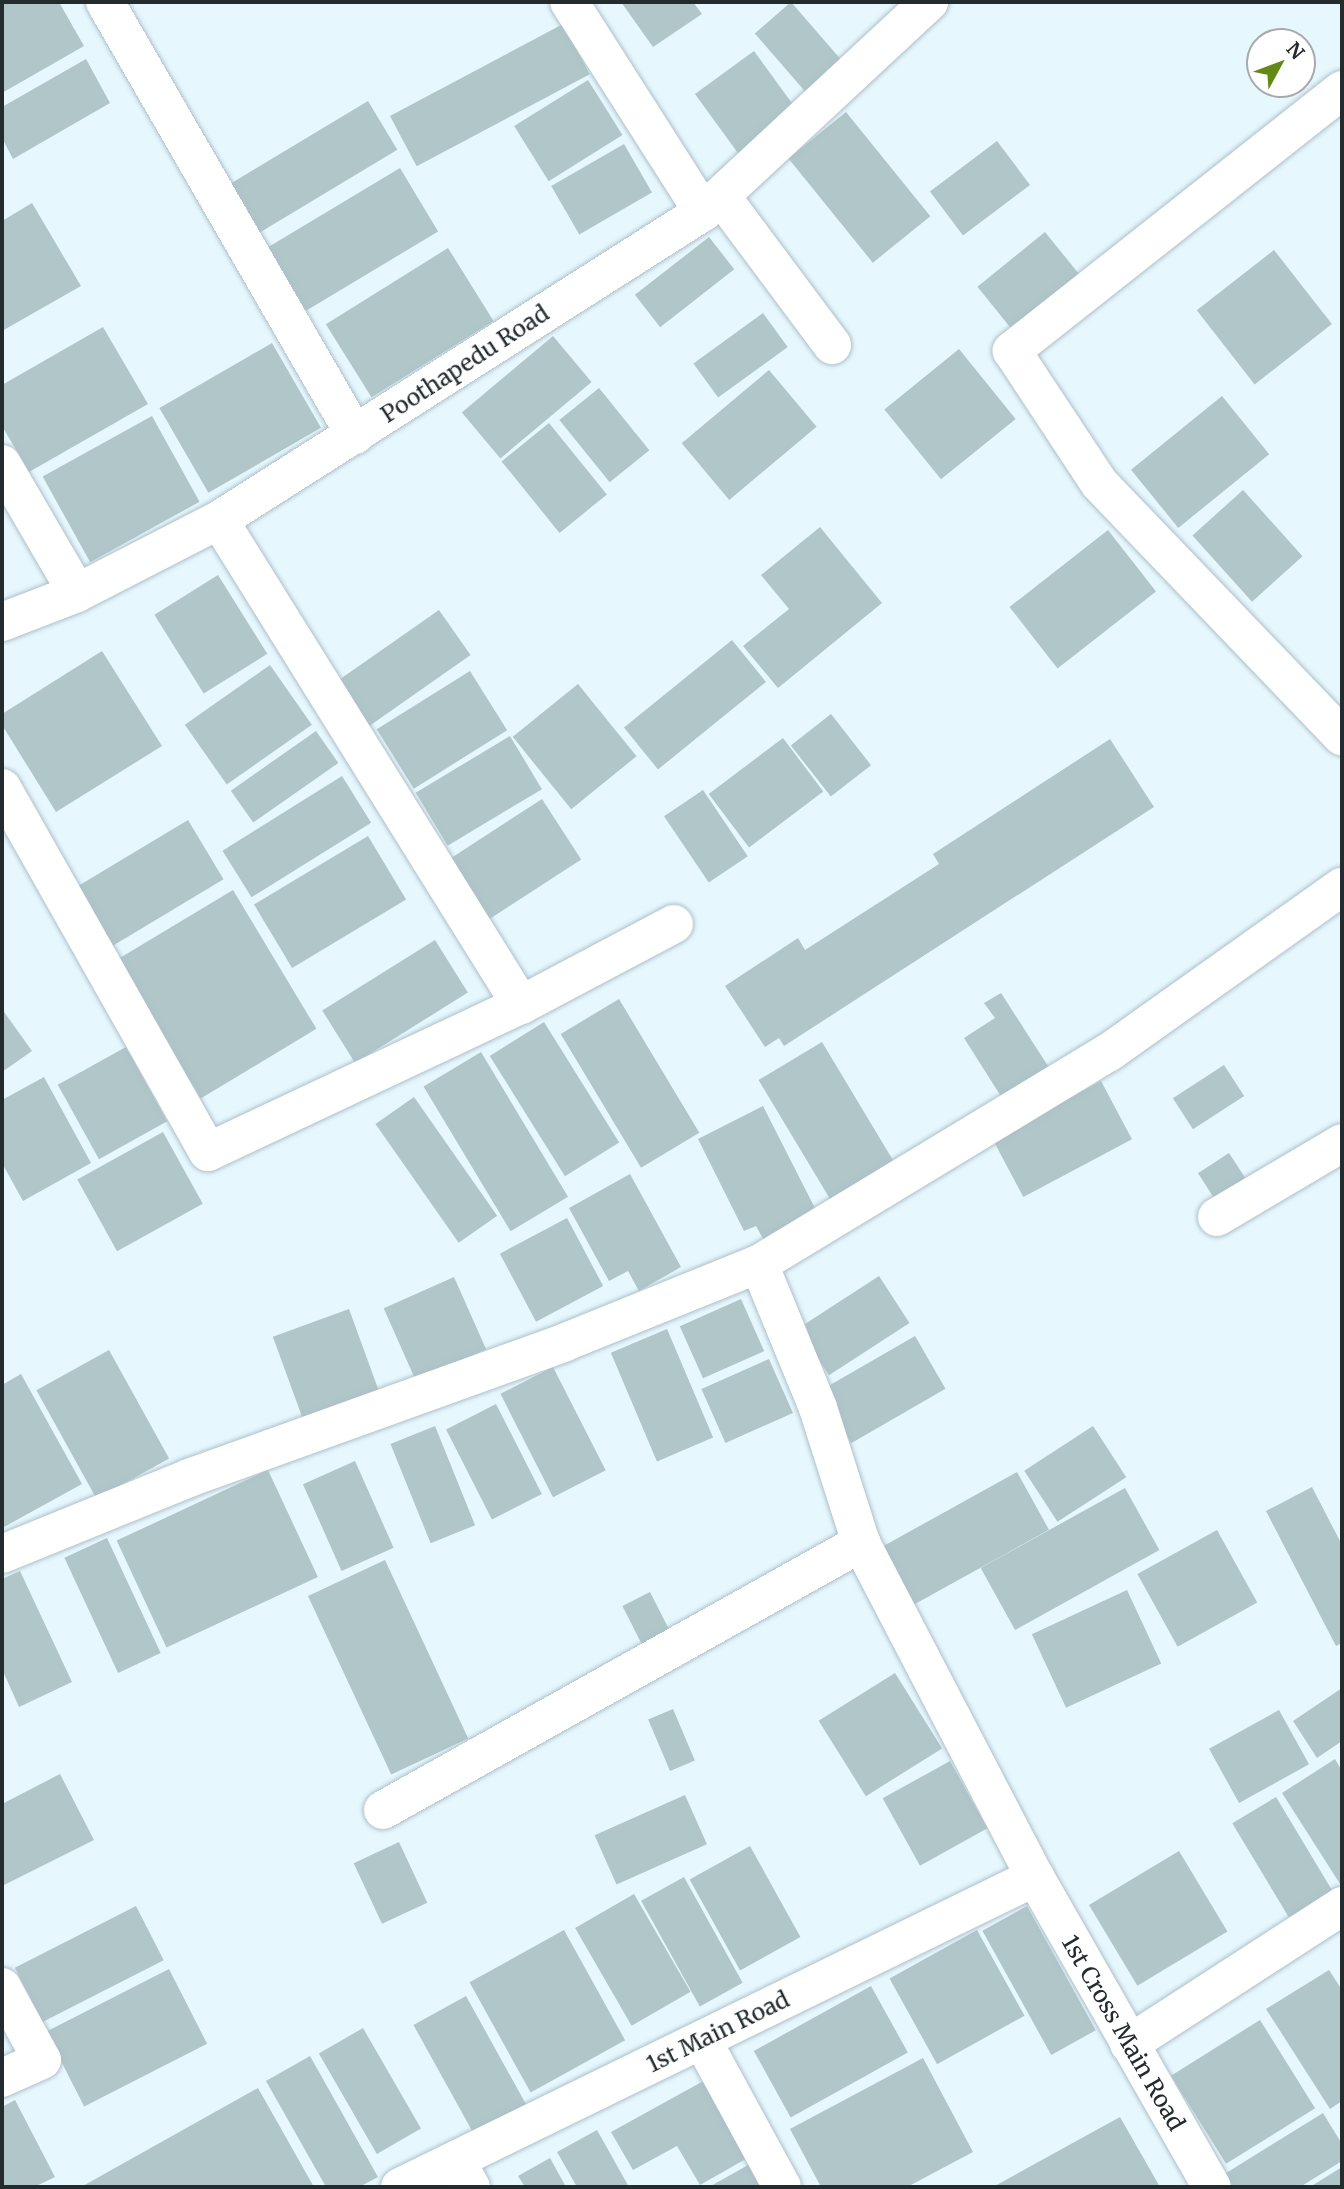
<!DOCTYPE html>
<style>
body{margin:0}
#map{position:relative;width:1344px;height:2189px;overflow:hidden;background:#e7f7fe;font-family:Merriweather,serif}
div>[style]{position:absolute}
.building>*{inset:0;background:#b0c6c8;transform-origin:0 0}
.roads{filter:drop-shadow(0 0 2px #acc0c8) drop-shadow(0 0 2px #acc0c8)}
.minor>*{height:38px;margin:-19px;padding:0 19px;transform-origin:19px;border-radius:19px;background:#fff}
.tertiary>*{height:38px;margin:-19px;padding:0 19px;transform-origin:19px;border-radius:19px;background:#fff}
span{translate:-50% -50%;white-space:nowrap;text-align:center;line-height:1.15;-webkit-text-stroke:7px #fff;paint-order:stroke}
.street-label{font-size:23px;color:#232b2e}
.frame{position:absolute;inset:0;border:4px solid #232b2e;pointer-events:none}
.north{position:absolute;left:1246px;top:28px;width:70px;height:70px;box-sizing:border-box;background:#fff;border:2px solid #a7aaab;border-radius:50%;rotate:49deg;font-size:19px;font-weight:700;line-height:28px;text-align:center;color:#232b2e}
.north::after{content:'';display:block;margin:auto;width:24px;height:32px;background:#618913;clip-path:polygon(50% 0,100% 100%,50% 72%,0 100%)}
</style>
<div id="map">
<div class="building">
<i style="clip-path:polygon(2px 2px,59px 2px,84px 46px,2px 93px)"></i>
<i style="clip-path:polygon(621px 2px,693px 2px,702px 14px,653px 47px)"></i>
<i style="left:791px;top:2px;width:85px;height:48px;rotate:49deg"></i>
<i style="left:563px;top:24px;width:57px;height:196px;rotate:62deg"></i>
<i style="left:754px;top:51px;width:74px;height:73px;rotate:54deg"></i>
<i style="clip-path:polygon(86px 59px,110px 103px,13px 159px,2px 138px,2px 107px)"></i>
<i style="left:588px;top:80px;width:65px;height:87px;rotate:58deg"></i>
<i style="left:368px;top:101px;width:57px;height:160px;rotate:59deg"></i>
<i style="left:846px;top:112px;width:134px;height:74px;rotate:51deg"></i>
<i style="left:997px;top:141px;width:55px;height:84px;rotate:53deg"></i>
<i style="left:624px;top:144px;width:56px;height:84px;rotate:60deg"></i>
<i style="left:400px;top:168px;width:74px;height:154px;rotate:59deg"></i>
<i style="clip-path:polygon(32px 203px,81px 286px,2px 331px,2px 221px)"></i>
<i style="left:1045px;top:232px;width:65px;height:87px;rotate:51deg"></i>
<i style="left:709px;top:237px;width:41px;height:94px;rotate:52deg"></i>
<i style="left:448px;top:248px;width:86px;height:144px;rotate:58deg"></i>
<i style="left:1274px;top:250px;width:94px;height:98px;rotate:52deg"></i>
<i style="left:763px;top:313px;width:42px;height:86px;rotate:54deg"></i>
<i style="clip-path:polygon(103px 327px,148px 404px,29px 472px,2px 426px,2px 385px)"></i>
<i style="left:553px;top:336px;width:60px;height:119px;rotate:50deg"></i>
<i style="left:272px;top:343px;width:98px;height:130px;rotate:60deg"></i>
<i style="left:959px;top:349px;width:90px;height:96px;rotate:51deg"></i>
<i style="left:769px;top:370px;width:74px;height:114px;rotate:50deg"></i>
<i style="left:599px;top:388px;width:80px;height:51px;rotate:51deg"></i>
<i style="left:1222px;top:396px;width:75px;height:117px;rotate:51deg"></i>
<i style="left:152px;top:416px;width:98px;height:125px;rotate:61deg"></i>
<i style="left:549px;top:423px;width:92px;height:61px;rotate:51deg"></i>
<i style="left:1243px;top:490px;width:89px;height:68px;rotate:48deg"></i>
<i style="clip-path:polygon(820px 527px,882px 603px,778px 688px,743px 646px,789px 609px,761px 575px)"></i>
<i style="left:1108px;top:530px;width:78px;height:125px;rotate:52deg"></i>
<i style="left:218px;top:575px;width:93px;height:75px;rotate:58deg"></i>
<i style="left:439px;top:610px;width:55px;height:124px;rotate:55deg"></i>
<i style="left:732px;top:640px;width:54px;height:139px;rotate:51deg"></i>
<i style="clip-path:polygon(102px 651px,162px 746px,56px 812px,2px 725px,2px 714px)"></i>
<i style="left:270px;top:665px;width:73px;height:104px;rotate:55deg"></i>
<i style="left:470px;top:671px;width:70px;height:110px;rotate:58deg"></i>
<i style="left:578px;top:684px;width:93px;height:84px;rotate:51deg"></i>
<i style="left:831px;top:714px;width:65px;height:51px;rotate:52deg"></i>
<i style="left:316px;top:731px;width:39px;height:104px;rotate:55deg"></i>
<i style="left:510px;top:736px;width:62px;height:110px;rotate:59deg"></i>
<i style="left:783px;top:738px;width:67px;height:93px;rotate:53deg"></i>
<i style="clip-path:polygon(1110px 739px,1154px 807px,784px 1046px,779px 1038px,765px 1047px,725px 986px,798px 938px,805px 950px,939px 864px,933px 854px)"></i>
<i style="left:342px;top:776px;width:55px;height:141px;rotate:58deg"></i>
<i style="left:703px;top:790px;width:80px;height:47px;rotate:56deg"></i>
<i style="left:542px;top:799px;width:72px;height:116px;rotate:57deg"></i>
<i style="left:188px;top:820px;width:69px;height:133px;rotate:59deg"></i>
<i style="left:368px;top:836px;width:74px;height:133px;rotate:59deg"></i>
<i style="left:233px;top:890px;width:162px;height:135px;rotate:59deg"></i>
<i style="left:435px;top:940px;width:62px;height:133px;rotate:58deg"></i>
<i style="clip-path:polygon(1001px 993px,1057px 1080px,1009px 1109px,964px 1038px,995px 1018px,984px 1003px)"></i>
<i style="left:619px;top:999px;width:156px;height:68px;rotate:59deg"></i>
<i style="clip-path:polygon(2px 1009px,32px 1051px,2px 1072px)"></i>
<i style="left:544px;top:1022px;width:142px;height:64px;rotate:58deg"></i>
<i style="left:822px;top:1042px;width:149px;height:74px;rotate:59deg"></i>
<i style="left:126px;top:1047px;width:85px;height:78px;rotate:61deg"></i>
<i style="left:481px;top:1052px;width:169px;height:67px;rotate:59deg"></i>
<i style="left:1224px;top:1065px;width:37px;height:61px;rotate:57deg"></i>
<i style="clip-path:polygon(44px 1077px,91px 1163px,23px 1201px,2px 1163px,2px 1100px)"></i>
<i style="left:1101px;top:1081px;width:66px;height:123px;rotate:62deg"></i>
<i style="left:414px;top:1097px;width:145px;height:47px;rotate:55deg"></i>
<i style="clip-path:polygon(763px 1106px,821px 1220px,767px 1246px,756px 1226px,744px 1231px,698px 1139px)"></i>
<i style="left:163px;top:1132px;width:82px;height:98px;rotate:61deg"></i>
<i style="left:1229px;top:1153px;width:40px;height:37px;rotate:57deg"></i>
<i style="clip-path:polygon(630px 1174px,681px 1267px,639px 1291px,628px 1271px,609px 1281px,569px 1208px)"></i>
<i style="left:567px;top:1218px;width:77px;height:76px;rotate:62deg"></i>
<i style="left:879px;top:1276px;width:56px;height:96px;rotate:57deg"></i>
<i style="left:454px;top:1277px;width:79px;height:77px;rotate:66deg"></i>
<i style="left:741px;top:1299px;width:57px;height:67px;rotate:66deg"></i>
<i style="left:349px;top:1309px;width:86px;height:81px;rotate:70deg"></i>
<i style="left:667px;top:1329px;width:118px;height:61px;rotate:67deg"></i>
<i style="left:915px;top:1336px;width:61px;height:109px;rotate:60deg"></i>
<i style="left:109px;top:1350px;width:124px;height:83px;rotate:61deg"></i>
<i style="left:769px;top:1359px;width:59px;height:74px;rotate:66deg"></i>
<i style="left:553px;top:1367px;width:116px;height:59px;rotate:63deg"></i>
<i style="clip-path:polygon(21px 1374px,82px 1484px,4px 1527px,2px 1385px)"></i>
<i style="left:496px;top:1404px;width:101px;height:56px;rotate:63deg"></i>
<i style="left:435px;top:1426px;width:107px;height:48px;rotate:68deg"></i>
<i style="left:1093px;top:1426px;width:61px;height:82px;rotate:57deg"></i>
<i style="left:355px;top:1461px;width:95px;height:57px;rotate:66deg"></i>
<i style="left:268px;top:1470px;width:118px;height:167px;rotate:65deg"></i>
<i style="left:1017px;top:1472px;width:66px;height:164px;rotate:61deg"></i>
<i style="clip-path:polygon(1312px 1487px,1342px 1545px,1342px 1643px,1336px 1646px,1266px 1511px)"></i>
<i style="left:1125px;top:1488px;width:71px;height:165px;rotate:61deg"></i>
<i style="left:1217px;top:1530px;width:83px;height:91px;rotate:61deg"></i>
<i style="left:107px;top:1538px;width:127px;height:47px;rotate:65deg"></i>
<i style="left:385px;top:1560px;width:197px;height:85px;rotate:65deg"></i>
<i style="clip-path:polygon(20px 1571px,72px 1682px,19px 1707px,2px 1669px,2px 1579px)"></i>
<i style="left:1127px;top:1590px;width:81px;height:105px;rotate:65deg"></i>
<i style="left:650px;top:1592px;width:51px;height:31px;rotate:63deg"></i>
<i style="left:895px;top:1673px;width:89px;height:90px;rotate:58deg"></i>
<i style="clip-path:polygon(1342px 1688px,1342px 1741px,1317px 1758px,1293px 1721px)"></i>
<i style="left:673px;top:1709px;width:56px;height:27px;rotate:67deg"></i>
<i style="left:1279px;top:1710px;width:62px;height:80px;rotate:61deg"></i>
<i style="clip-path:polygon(1335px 1759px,1342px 1771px,1342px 1887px,1282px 1793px)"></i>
<i style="left:950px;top:1761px;width:77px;height:77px;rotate:61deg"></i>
<i style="clip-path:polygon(60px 1774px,94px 1840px,2px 1886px,2px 1804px)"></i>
<i style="left:685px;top:1795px;width:54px;height:99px;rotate:66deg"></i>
<i style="left:1276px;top:1797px;width:110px;height:51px;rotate:59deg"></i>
<i style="left:399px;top:1842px;width:67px;height:50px;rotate:65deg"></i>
<i style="left:750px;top:1846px;width:104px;height:69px;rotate:61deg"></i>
<i style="left:1179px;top:1851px;width:94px;height:105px;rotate:59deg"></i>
<i style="left:684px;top:1877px;width:121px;height:49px;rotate:61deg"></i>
<i style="left:634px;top:1894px;width:113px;height:68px;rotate:60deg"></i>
<i style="left:136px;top:1906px;width:61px;height:136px;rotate:63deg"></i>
<i style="left:1027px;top:1906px;width:142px;height:51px;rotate:61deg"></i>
<i style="left:564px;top:1930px;width:126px;height:108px;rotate:61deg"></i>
<i style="left:977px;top:1930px;width:98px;height:100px;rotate:61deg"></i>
<i style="left:169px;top:1969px;width:84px;height:138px;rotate:63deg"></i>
<i style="clip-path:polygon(1329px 1970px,1342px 1990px,1342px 2101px,1330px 2109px,1266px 2009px)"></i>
<i style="left:871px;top:1986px;width:76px;height:134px;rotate:61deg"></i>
<i style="left:466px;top:1996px;width:131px;height:60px;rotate:61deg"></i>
<i style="left:1260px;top:2020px;width:104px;height:105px;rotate:58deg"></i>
<i style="left:363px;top:2028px;width:116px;height:51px;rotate:60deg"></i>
<i style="clip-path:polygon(310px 2056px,378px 2177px,359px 2187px,326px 2187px,266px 2081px)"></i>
<i style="clip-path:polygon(923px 2058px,973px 2152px,907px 2187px,821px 2187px,790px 2129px)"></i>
<i style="clip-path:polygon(707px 2079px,751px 2156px,700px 2185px,677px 2146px,633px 2170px,611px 2132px)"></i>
<i style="clip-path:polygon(258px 2088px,314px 2187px,81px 2187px)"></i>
<i style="clip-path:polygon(15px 2100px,55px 2177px,34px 2187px,2px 2187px,2px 2107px)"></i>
<i style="clip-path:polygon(1323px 2113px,1342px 2144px,1342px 2161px,1300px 2187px,1231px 2187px,1223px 2175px)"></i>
<i style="clip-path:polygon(1120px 2117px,1160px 2187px,993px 2187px)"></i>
<i style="clip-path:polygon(597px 2130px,629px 2187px,577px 2187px,557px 2152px)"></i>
<i style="clip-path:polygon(550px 2158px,566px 2187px,525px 2187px,518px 2176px)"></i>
<i style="clip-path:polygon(750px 2164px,763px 2187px,709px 2187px)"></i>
<i style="clip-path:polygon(1342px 2167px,1342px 2187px,1310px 2187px)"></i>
</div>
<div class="roads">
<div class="minor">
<i style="left:105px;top:2px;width:500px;rotate:60deg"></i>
<i style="left:1342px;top:90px;width:421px;rotate:141.7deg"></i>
<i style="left:1012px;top:351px;width:158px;rotate:56.6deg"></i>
<i style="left:1099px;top:483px;width:351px;rotate:46.2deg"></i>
<i style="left:721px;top:196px;width:186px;rotate:53.3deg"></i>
<i style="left:703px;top:212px;width:309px;rotate:-42.9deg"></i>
<i style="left:2px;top:464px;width:149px;rotate:59.8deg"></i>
<i style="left:2px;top:788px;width:418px;rotate:60.5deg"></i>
<i style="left:208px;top:1152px;width:346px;rotate:-25.2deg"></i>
<i style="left:521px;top:1005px;width:571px;rotate:-121.91deg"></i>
<i style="left:521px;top:1005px;width:173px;rotate:-27.9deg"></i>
<i style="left:1217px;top:1217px;width:145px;rotate:-30.6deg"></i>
<i style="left:759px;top:1264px;width:408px;rotate:-31.2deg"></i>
<i style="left:1108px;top:1053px;width:287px;rotate:-35.4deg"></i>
<i style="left:2px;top:1554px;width:202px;rotate:-22.1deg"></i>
<i style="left:189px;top:1478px;width:398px;rotate:-19.8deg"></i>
<i style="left:563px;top:1343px;width:211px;rotate:-22deg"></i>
<i style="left:759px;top:1264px;width:156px;rotate:67.7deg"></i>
<i style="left:818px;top:1408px;width:142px;rotate:72.3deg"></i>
<i style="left:383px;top:1810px;width:548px;rotate:-29.19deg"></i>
<i style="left:861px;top:1543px;width:377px;rotate:62.5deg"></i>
<i style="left:2px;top:1987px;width:83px;rotate:61.3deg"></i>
<i style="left:42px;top:2060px;width:44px;rotate:155.8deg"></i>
<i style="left:702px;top:2040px;width:167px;rotate:61.4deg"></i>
<i style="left:456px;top:2160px;width:31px;rotate:61deg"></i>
</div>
<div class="tertiary">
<i style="left:2px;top:622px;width:80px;rotate:-21.1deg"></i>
<i style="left:77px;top:593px;width:160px;rotate:-27.2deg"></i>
<i style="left:219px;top:520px;width:574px;rotate:-32.47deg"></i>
<i style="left:703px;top:212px;width:249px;rotate:-122.5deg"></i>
<i style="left:1129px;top:2044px;width:254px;rotate:-32.9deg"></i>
<i style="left:400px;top:2187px;width:707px;rotate:-26.02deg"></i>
<i style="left:1035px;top:1877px;width:357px;rotate:60.3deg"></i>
</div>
</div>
<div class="street-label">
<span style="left:465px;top:364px;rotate:-33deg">Poothapedu Road</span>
<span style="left:718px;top:2032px;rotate:-26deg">1st Main Road</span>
<span style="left:1123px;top:2033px;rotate:60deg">1st Cross Main Road</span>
</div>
<div class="frame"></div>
<div class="north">N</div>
</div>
